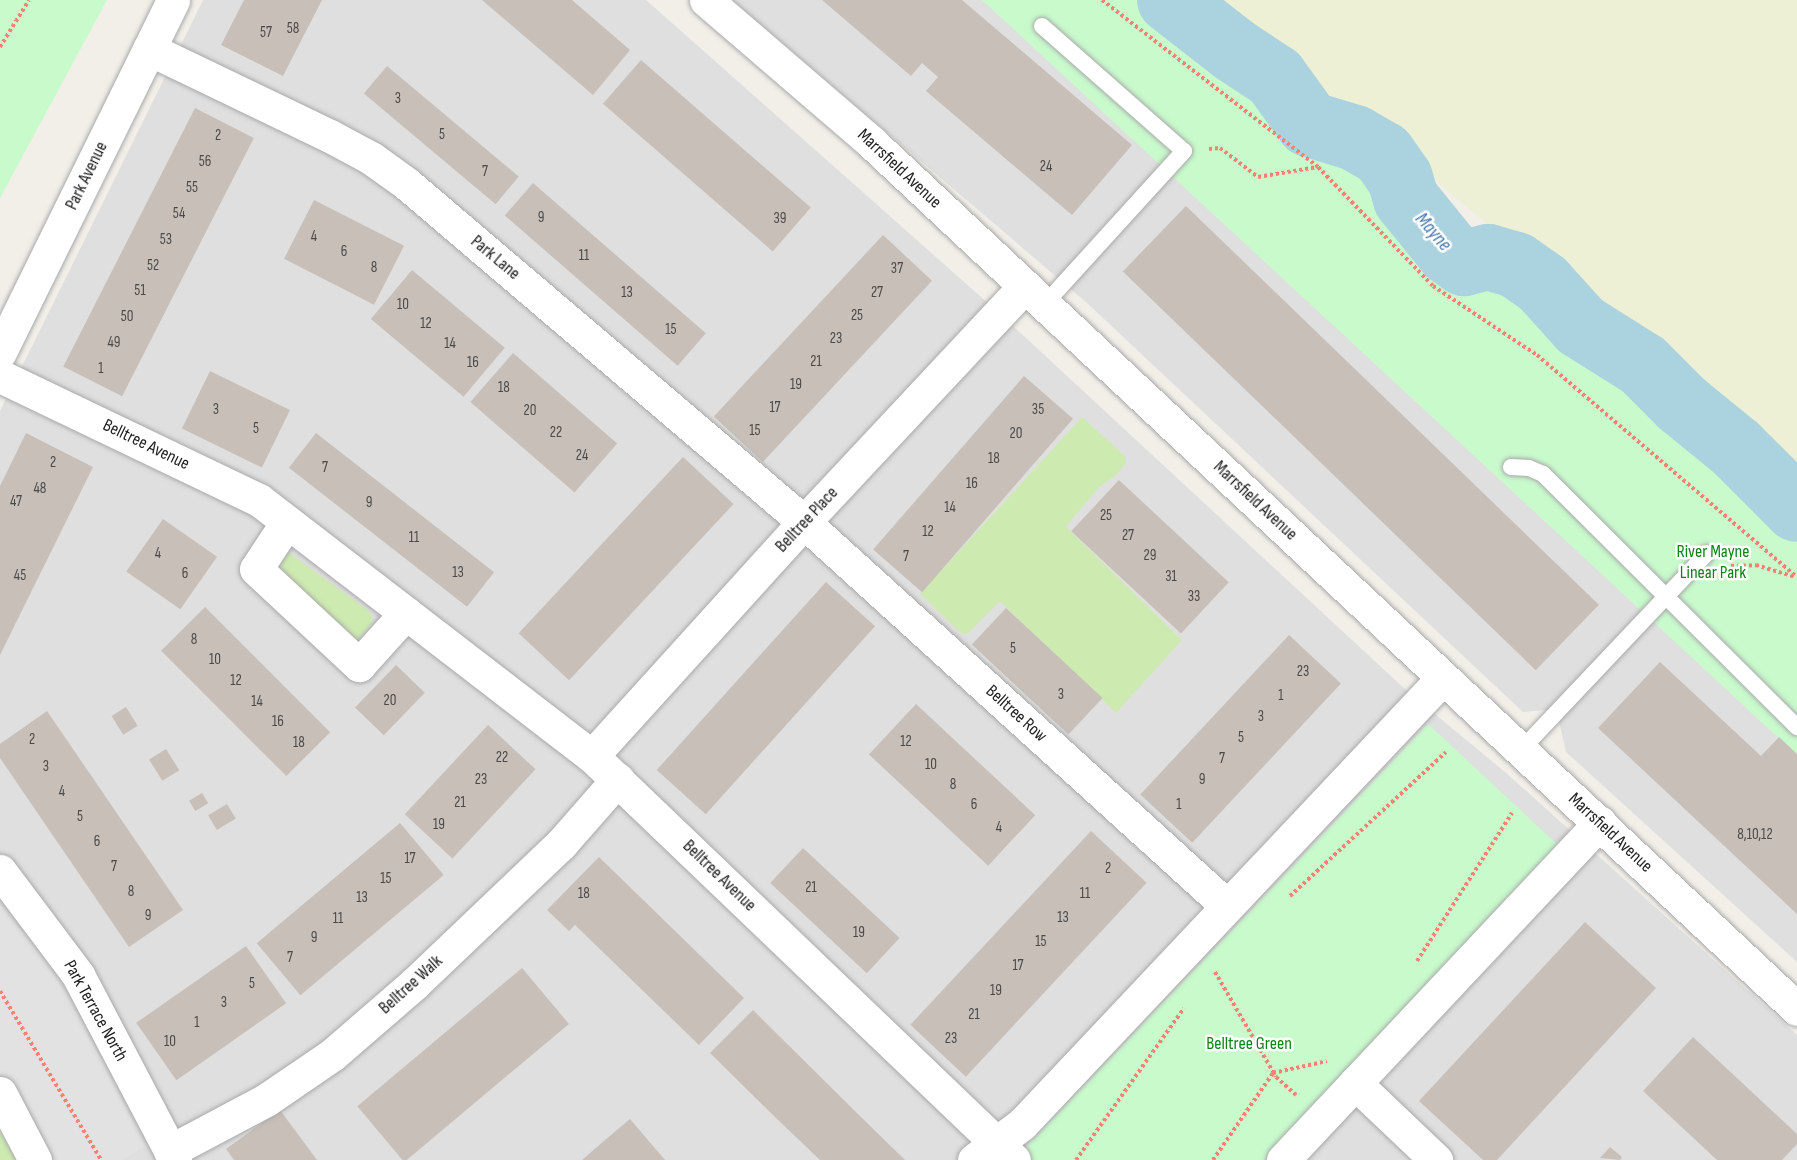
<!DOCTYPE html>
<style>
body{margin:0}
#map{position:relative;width:1797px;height:1160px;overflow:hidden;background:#f2efe9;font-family:"Sofia Sans Condensed",sans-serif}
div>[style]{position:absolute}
.residential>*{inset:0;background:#e0dfdf}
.farmland>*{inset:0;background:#eef0d5}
.grass>*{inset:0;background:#cdebb0}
.park>*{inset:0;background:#c8facc}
.parking>*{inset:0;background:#e2e2e2}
.river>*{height:66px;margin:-33px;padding:0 33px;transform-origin:33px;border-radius:33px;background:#aad3df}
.building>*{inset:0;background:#c7bfb8;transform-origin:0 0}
.path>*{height:4px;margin-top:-2px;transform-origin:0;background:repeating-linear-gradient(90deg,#fa8072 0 3px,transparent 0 6px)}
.roads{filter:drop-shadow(0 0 2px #a9a9a9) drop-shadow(0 0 2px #a9a9a9)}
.service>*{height:16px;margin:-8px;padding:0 8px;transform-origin:8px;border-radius:8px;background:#fff}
.minor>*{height:33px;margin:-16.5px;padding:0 16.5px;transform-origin:16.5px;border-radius:16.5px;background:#fff}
span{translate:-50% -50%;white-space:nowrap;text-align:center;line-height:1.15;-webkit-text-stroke:5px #fff;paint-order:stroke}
.number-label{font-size:15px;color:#4b4948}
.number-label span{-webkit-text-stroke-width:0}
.street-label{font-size:18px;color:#222}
.park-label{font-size:18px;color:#0c8416}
.water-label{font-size:20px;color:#4a7aab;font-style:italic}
</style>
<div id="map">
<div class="residential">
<i style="clip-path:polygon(203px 0,646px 0,998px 312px,1407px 691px,1505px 772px,1797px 1035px,1797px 1160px,92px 1160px,0 1012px,0 411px)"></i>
<i style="clip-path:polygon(732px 0,1005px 0,1797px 750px,1797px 962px,1566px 752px,1556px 709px,1523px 712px,1087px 303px)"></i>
</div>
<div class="farmland">
<i style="clip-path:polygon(1212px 0,1797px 0,1797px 482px,1409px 159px)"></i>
</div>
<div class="grass">
<i style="clip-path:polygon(1082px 417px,1126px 457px,1126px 463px,1116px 475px,1098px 488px,1066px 527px,1182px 640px,1116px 713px,1000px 601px,967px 634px,961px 633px,920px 594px)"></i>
<i style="clip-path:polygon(288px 552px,370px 612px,373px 621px,359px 639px,352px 640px,284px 572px,280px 565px,282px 558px)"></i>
<i style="clip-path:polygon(0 1132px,19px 1160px,0 1160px)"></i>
</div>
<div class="park">
<i style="clip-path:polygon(0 0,107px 0,0 198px)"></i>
<i style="clip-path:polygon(982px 0,1162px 0,1797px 526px,1797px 755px)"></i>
<i style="clip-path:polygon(1428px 724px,1559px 846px,1264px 1160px,1029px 1160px,1021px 1152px)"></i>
</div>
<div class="parking">
<i style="clip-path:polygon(0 906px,44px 959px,80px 1018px,145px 1146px,123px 1160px,49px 1160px,0 1077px)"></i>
</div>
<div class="river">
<i style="left:1170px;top:0;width:81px;rotate:38deg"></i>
<i style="left:1234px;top:50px;width:49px;rotate:33.4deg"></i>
<i style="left:1275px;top:77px;width:58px;rotate:54.1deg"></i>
<i style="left:1309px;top:124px;width:48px;rotate:16.9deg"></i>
<i style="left:1355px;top:138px;width:32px;rotate:30deg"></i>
<i style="left:1383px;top:154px;width:29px;rotate:55deg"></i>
<i style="left:1400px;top:178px;width:22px;rotate:74deg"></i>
<i style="left:1406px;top:199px;width:68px;rotate:50.9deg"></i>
<i style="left:1449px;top:252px;width:19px;rotate:36deg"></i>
<i style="left:1464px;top:263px;width:25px;rotate:-14deg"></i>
<i style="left:1488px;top:257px;width:29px;rotate:16deg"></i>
<i style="left:1516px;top:265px;width:33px;rotate:35deg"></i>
<i style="left:1543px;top:284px;width:57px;rotate:47.9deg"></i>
<i style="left:1581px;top:326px;width:73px;rotate:32.2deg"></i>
<i style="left:1643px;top:365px;width:55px;rotate:45deg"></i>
<i style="left:1682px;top:404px;width:70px;rotate:39.2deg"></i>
<i style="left:1736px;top:448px;width:86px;rotate:45deg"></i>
</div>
<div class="building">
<i style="clip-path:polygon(244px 0,322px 0,283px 76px,221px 45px)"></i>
<i style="clip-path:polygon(482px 0,572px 0,630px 50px,593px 95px)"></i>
<i style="clip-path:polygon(822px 0,962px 0,1132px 145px,1072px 215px,926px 91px,938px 77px,922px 63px,911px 76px)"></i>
<i style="left:641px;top:60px;width:225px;height:58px;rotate:41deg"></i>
<i style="left:387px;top:66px;width:172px;height:36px;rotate:40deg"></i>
<i style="left:195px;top:108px;width:66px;height:290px;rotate:27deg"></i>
<i style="left:533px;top:183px;width:229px;height:43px;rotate:41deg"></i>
<i style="left:314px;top:200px;width:101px;height:66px;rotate:27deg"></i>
<i style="left:1186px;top:206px;width:574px;height:91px;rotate:44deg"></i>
<i style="left:883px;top:235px;width:67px;height:248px;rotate:43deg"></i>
<i style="left:412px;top:270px;width:121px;height:64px;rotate:40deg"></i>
<i style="left:513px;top:353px;width:138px;height:65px;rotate:41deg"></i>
<i style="left:210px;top:371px;width:89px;height:64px;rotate:26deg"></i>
<i style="left:1024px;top:376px;width:65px;height:230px;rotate:41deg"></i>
<i style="clip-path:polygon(26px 433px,93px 467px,0 655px,0 486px)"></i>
<i style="left:316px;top:433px;width:226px;height:44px;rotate:38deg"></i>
<i style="left:683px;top:457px;width:69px;height:241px;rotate:43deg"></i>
<i style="left:1119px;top:480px;width:150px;height:70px;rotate:43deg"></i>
<i style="left:163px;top:519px;width:66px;height:64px;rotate:35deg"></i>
<i style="left:826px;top:582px;width:66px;height:253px;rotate:42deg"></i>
<i style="left:205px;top:607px;width:177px;height:62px;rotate:45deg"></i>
<i style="left:1006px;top:608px;width:132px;height:50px;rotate:43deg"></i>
<i style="left:1289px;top:635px;width:71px;height:218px;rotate:43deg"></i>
<i style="clip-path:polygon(1660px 662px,1761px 756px,1779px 737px,1797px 754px,1797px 914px,1598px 728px)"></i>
<i style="left:396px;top:665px;width:40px;height:59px;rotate:44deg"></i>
<i style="left:916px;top:704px;width:163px;height:69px;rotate:43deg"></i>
<i style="left:126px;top:707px;width:22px;height:17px;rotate:58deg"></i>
<i style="clip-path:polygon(47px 711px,183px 910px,129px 947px,0 758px,0 744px)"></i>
<i style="left:488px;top:725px;width:65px;height:122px;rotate:43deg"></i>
<i style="left:166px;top:749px;width:25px;height:20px;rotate:58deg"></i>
<i style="left:202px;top:793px;width:12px;height:15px;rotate:59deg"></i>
<i style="left:227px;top:804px;width:17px;height:22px;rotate:59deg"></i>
<i style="left:400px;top:823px;width:68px;height:187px;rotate:50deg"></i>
<i style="left:1091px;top:831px;width:76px;height:265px;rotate:43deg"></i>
<i style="left:803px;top:848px;width:132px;height:48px;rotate:43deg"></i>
<i style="clip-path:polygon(599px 857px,744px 998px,699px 1045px,575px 925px,569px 931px,547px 910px)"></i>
<i style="clip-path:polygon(1585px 922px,1656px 988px,1497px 1160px,1483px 1160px,1419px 1101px)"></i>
<i style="left:246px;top:946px;width:70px;height:134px;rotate:55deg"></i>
<i style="left:522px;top:968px;width:73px;height:215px;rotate:50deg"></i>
<i style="clip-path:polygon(753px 1010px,862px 1118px,905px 1160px,820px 1160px,776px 1118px,710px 1053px)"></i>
<i style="clip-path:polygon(1693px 1037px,1797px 1134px,1797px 1144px,1782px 1160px,1717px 1160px,1643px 1091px)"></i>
<i style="clip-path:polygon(280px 1110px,317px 1160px,234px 1160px,226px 1149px)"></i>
<i style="clip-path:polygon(630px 1119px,665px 1160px,582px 1160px,605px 1140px)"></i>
<i style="clip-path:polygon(1610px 1147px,1622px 1157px,1620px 1160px,1600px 1158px)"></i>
</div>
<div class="path">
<i style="left:1102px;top:0;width:273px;rotate:37.7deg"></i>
<i style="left:1318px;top:167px;width:165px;rotate:46deg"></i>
<i style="left:1433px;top:286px;width:125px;rotate:33.6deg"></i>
<i style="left:1537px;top:355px;width:342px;rotate:40.5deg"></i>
<i style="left:0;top:47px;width:55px;rotate:-58.3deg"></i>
<i style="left:1209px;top:149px;width:11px;rotate:-5deg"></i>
<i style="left:1220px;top:148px;width:48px;rotate:37.3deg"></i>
<i style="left:1258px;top:177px;width:60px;rotate:-9.6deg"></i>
<i style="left:1731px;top:566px;width:25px;rotate:-2deg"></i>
<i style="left:1756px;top:565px;width:39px;rotate:17deg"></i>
<i style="left:1290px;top:896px;width:212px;rotate:-42.7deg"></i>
<i style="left:1417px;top:961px;width:176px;rotate:-57.3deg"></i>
<i style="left:1215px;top:972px;width:121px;rotate:59.8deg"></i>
<i style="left:1276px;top:1077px;width:27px;rotate:42deg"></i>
<i style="left:0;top:991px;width:197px;rotate:59.1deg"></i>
<i style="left:1076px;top:1160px;width:186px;rotate:-54.6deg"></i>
<i style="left:1213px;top:1160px;width:106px;rotate:-55.4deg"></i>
<i style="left:1273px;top:1073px;width:55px;rotate:-12.5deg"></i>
</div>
<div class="roads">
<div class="service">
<i style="left:1042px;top:26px;width:189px;rotate:41.4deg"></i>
<i style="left:1184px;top:151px;width:207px;rotate:132.3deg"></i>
<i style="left:1511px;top:467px;width:18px;rotate:3deg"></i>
<i style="left:1529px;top:468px;width:15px;rotate:23deg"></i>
<i style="left:1543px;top:474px;width:359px;rotate:44.9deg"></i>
<i style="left:1520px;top:751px;width:272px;rotate:-46.6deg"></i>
</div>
<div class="minor">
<i style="left:706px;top:0;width:219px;rotate:40.7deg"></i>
<i style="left:872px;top:143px;width:1267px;rotate:43.11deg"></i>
<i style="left:149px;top:49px;width:201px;rotate:25.7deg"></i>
<i style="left:330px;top:136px;width:47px;rotate:28.2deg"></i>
<i style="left:371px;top:158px;width:44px;rotate:35.8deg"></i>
<i style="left:407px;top:184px;width:521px;rotate:40.41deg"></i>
<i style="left:804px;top:522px;width:571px;rotate:42.23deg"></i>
<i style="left:0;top:352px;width:392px;rotate:-63.8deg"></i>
<i style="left:0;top:376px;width:287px;rotate:25.6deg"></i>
<i style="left:259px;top:500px;width:420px;rotate:37.6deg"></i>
<i style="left:592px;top:756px;width:584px;rotate:43.75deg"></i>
<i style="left:287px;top:522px;width:56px;rotate:123.4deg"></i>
<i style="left:256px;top:569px;width:141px;rotate:43deg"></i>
<i style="left:359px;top:665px;width:70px;rotate:-47.9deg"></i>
<i style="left:592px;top:756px;width:316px;rotate:-47.8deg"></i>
<i style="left:804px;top:522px;width:323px;rotate:-46.9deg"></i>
<i style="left:0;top:871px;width:130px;rotate:53.1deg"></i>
<i style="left:78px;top:975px;width:209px;rotate:62.3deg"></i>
<i style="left:1355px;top:1083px;width:112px;rotate:43.5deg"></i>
<i style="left:0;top:1093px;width:76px;rotate:62.4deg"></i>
<i style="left:170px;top:1151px;width:109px;rotate:-28deg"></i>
<i style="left:266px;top:1100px;width:80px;rotate:-34.3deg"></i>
<i style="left:332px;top:1055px;width:110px;rotate:-40.9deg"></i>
<i style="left:415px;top:983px;width:202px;rotate:-43.6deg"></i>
<i style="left:561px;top:844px;width:86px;rotate:-48.8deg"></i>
<i style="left:974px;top:1160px;width:60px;rotate:-36.9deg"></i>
<i style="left:1022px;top:1124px;width:612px;rotate:-46.66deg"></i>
<i style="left:1283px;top:1160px;width:463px;rotate:-46.8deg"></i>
</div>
</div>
<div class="number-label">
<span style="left:293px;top:29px">58</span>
<span style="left:266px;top:33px">57</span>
<span style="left:398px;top:99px">3</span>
<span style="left:442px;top:135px">5</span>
<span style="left:218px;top:136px">2</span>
<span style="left:205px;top:162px">56</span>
<span style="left:1046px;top:167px">24</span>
<span style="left:485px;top:172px">7</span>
<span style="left:192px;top:188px">55</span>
<span style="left:179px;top:214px">54</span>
<span style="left:541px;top:218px">9</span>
<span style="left:780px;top:219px">39</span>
<span style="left:314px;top:237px">4</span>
<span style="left:166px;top:240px">53</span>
<span style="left:344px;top:252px">6</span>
<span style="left:584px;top:256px">11</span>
<span style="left:153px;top:266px">52</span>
<span style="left:374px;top:268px">8</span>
<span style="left:897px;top:269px">37</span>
<span style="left:140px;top:291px">51</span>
<span style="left:627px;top:293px">13</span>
<span style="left:877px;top:293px">27</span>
<span style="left:403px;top:305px">10</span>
<span style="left:857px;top:316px">25</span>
<span style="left:127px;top:317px">50</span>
<span style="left:426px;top:324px">12</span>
<span style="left:671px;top:330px">15</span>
<span style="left:836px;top:339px">23</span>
<span style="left:114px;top:343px">49</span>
<span style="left:450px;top:344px">14</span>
<span style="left:816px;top:362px">21</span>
<span style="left:473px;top:363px">16</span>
<span style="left:101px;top:369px">1</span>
<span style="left:796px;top:385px">19</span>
<span style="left:504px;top:388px">18</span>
<span style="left:775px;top:408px">17</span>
<span style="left:216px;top:410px">3</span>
<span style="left:1038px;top:410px">35</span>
<span style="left:530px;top:411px">20</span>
<span style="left:256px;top:429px">5</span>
<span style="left:755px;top:431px">15</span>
<span style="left:556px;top:433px">22</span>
<span style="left:1016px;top:434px">20</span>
<span style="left:582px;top:456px">24</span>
<span style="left:994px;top:459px">18</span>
<span style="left:53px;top:463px">2</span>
<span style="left:325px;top:468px">7</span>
<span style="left:972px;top:484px">16</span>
<span style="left:40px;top:489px">48</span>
<span style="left:16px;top:502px">47</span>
<span style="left:369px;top:503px">9</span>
<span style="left:950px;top:508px">14</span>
<span style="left:1106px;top:516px">25</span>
<span style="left:928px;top:532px">12</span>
<span style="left:1128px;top:536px">27</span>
<span style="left:414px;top:538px">11</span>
<span style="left:158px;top:554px">4</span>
<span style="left:1150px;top:556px">29</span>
<span style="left:906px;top:557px">7</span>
<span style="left:458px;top:573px">13</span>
<span style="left:185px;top:574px">6</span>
<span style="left:20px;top:576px">45</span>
<span style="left:1171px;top:577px">31</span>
<span style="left:1194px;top:597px">33</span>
<span style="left:194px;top:640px">8</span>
<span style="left:1013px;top:649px">5</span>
<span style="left:215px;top:660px">10</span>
<span style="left:1303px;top:672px">23</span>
<span style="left:236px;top:681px">12</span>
<span style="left:1061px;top:695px">3</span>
<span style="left:1281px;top:696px">1</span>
<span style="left:390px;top:701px">20</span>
<span style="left:257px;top:702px">14</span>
<span style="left:1261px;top:717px">3</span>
<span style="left:278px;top:722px">16</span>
<span style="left:1241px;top:738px">5</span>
<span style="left:32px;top:740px">2</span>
<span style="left:906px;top:742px">12</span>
<span style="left:299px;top:743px">18</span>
<span style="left:502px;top:758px">22</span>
<span style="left:1222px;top:759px">7</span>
<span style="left:931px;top:765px">10</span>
<span style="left:46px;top:767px">3</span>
<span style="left:481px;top:780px">23</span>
<span style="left:1202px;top:780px">9</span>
<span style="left:953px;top:785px">8</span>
<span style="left:62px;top:792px">4</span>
<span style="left:460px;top:803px">21</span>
<span style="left:974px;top:805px">6</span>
<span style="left:1179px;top:805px">1</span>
<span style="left:80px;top:817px">5</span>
<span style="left:439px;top:825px">19</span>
<span style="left:999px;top:828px">4</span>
<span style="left:1755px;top:835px">8,10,12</span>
<span style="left:97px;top:842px">6</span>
<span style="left:410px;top:859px">17</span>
<span style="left:114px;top:867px">7</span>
<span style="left:1108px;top:869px">2</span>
<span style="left:386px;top:879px">15</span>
<span style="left:811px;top:888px">21</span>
<span style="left:131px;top:892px">8</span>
<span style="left:584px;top:894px">18</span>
<span style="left:1085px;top:894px">11</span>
<span style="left:362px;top:898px">13</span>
<span style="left:148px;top:916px">9</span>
<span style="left:1063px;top:918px">13</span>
<span style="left:338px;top:919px">11</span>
<span style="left:859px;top:933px">19</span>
<span style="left:314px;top:938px">9</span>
<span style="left:1041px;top:942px">15</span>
<span style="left:290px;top:958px">7</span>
<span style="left:1018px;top:966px">17</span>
<span style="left:252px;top:984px">5</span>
<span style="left:996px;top:991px">19</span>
<span style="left:224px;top:1003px">3</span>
<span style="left:974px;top:1015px">21</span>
<span style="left:197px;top:1023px">1</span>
<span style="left:951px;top:1039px">23</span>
<span style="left:170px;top:1042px">10</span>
</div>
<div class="street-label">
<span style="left:899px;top:169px;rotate:43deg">Marrsfield Avenue</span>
<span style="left:87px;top:176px;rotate:-64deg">Park Avenue</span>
<span style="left:495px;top:258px;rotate:40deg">Park Lane</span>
<span style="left:146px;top:445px;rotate:26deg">Belltree Avenue</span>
<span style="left:1255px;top:501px;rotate:43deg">Marrsfield Avenue</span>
<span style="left:807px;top:520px;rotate:-47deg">Belltree Place</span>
<span style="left:1016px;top:714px;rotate:42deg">Belltree Row</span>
<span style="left:1610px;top:833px;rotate:43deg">Marrsfield Avenue</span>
<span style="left:719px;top:876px;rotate:44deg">Belltree Avenue</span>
<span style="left:411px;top:985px;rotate:-42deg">Belltree Walk</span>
<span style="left:95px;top:1011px;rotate:61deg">Park Terrace North</span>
</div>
<div class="park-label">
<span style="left:1713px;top:563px">River Mayne<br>Linear Park</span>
<span style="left:1249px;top:1044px">Belltree Green</span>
</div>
<div class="water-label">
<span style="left:1433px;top:232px;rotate:49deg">Mayne</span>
</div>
</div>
